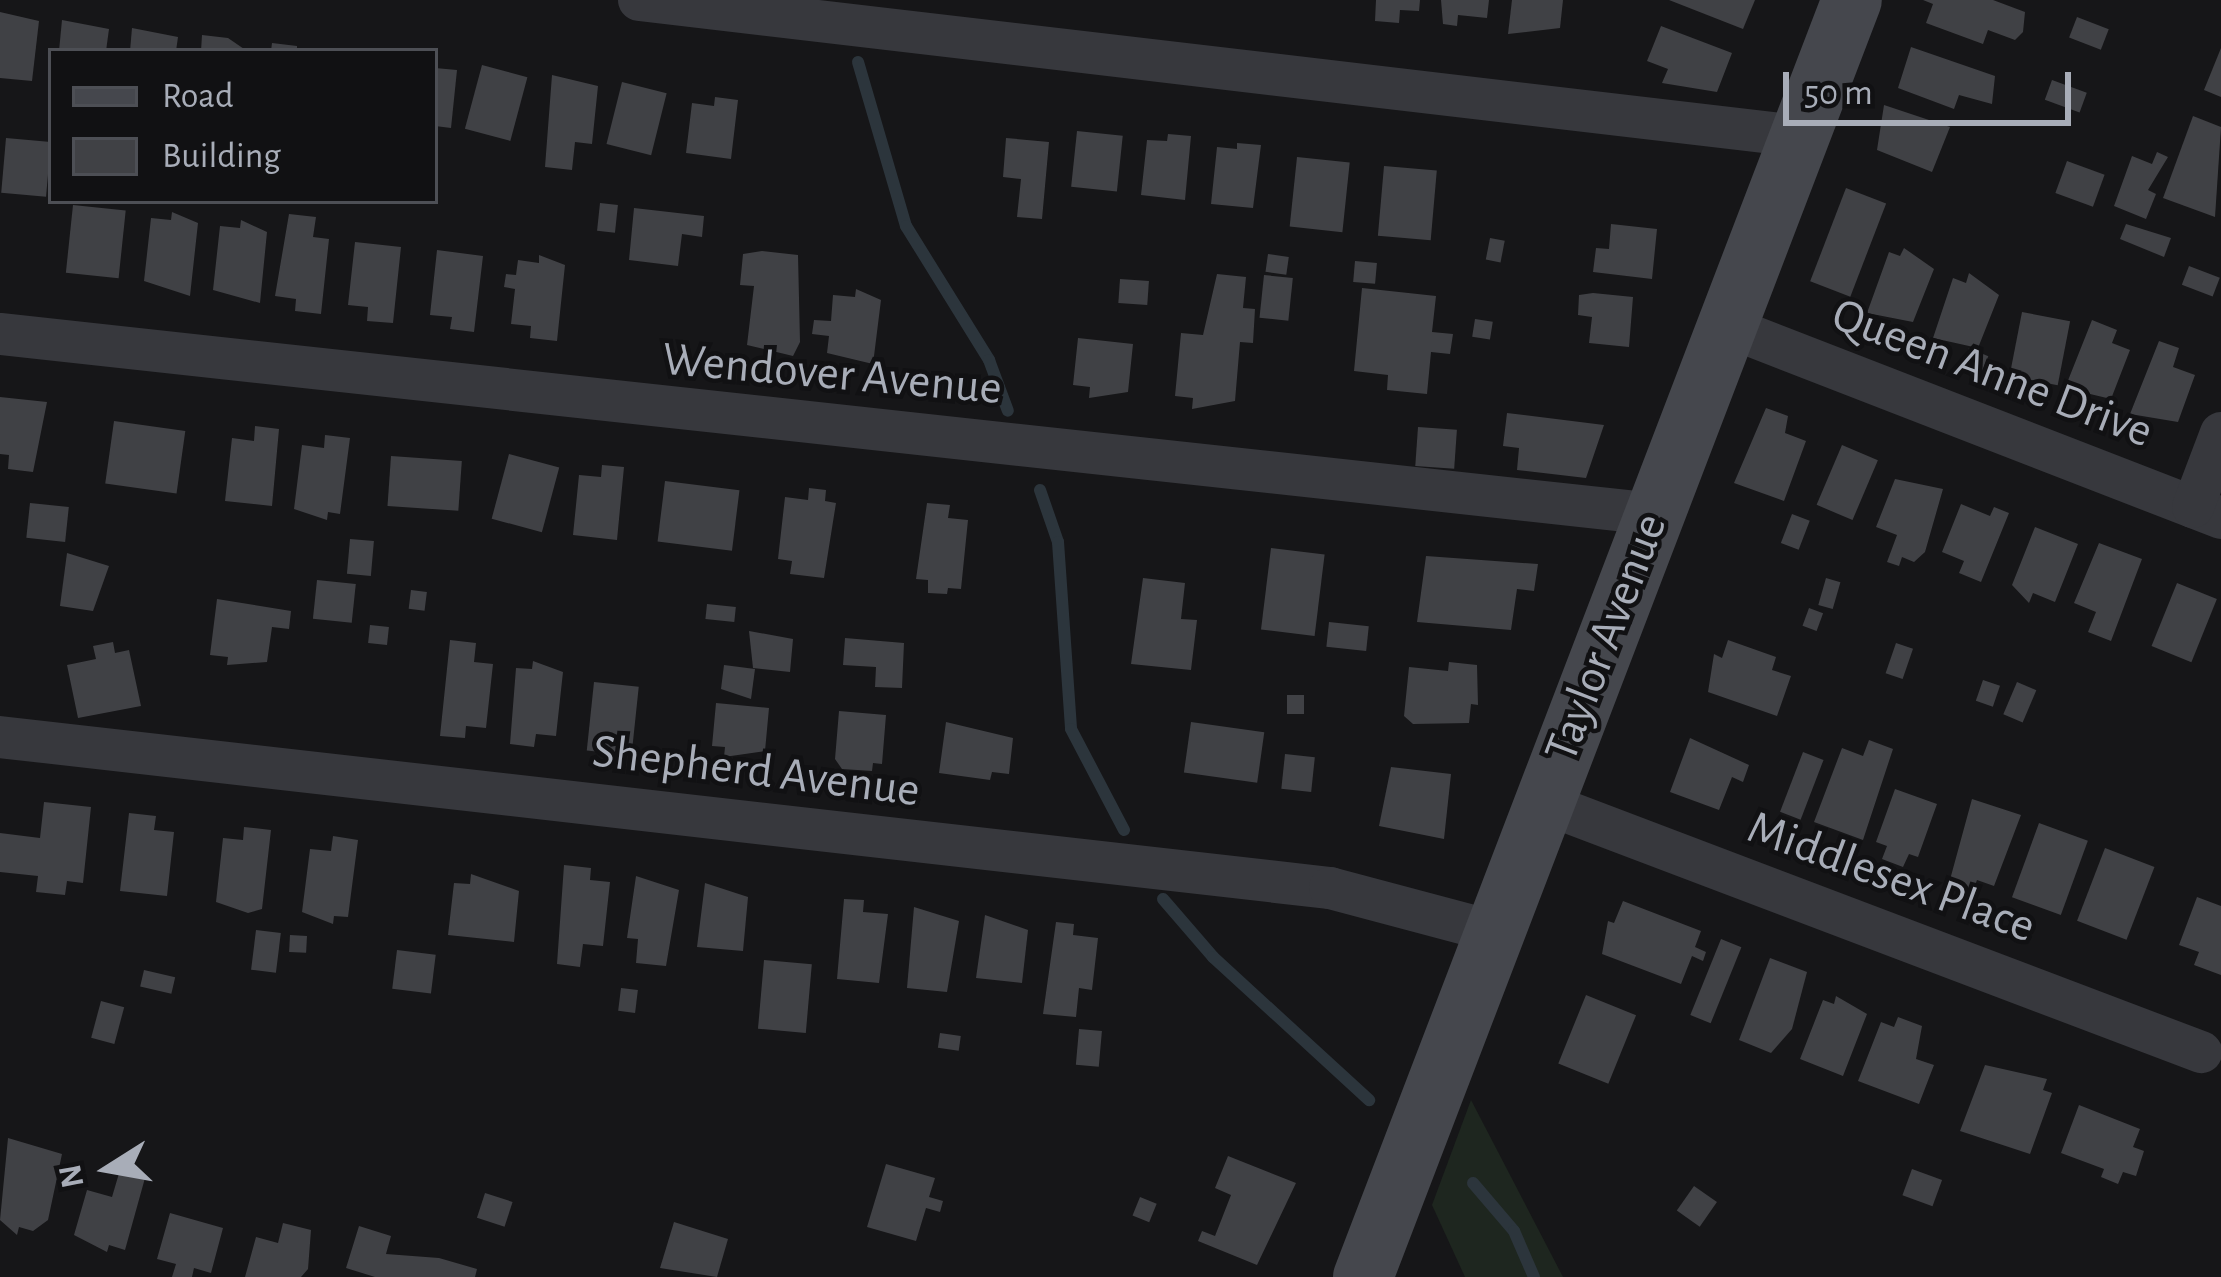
<!DOCTYPE html>
<style>
body{margin:0}
#map{position:relative;width:2221px;height:1277px;overflow:hidden;background:#161618;font-family:"Alegreya Sans",sans-serif}
div>[style]{position:absolute}
.green>*{inset:0;background:#1e261f}
.stream>*{height:12px;margin:-6px;padding:0 6px;transform-origin:6px;border-radius:6px;background:#2c353c}
.building>*{inset:0;background:#404145;transform-origin:0 0}
.street>*{height:42px;margin:-21px;padding:0 21px;transform-origin:21px;border-radius:21px;background:#37383d}
.secondary>*{height:60px;margin:-30px;padding:0 30px;transform-origin:30px;border-radius:30px;background:#45474d}
span{translate:-50% -50%;white-space:nowrap;text-align:center;line-height:1.15;-webkit-text-stroke:9px #111113;paint-order:stroke}
.street-label{font-size:48px;color:#a8adb8}
.legend{position:absolute;left:48px;top:48px;width:390px;height:156px;box-sizing:border-box;background:#111113;border:3px solid #4d4f55;margin:0;padding:15px 21px;list-style:none;font-size:36px;color:#a8adb8}
.legend li{display:flex;align-items:center;gap:24px;height:60px}
.legend b{width:60px;border:3px solid #4d4f55}
.north{position:absolute;left:48px;top:1109px;width:120px;height:120px;-webkit-text-stroke:9px #111113;paint-order:stroke;rotate:259deg;font-size:33px;font-weight:700;line-height:48px;text-align:center;color:#a8adb8}
.north::after{content:'';display:block;margin:auto;width:42px;height:54px;background:#a8adb8;clip-path:polygon(50% 0,100% 100%,50% 72%,0 100%)}
.scale{position:absolute;left:1783px;top:72px;width:288px;height:54px;box-sizing:border-box;border:6px solid #a8adb8;border-top:0;padding-left:15px;font-size:36px;line-height:42px;white-space:nowrap;color:#a8adb8;-webkit-text-stroke:9px #111113;paint-order:stroke}
</style>
<div id="map">
<div class="green">
<i style="clip-path:polygon(1471px 1100px,1563px 1277px,1465px 1277px,1432px 1205px)"></i>
</div>
<div class="stream">
<i style="left:858px;top:62px;width:171px;rotate:73.7deg"></i>
<i style="left:906px;top:226px;width:158px;rotate:58.2deg"></i>
<i style="left:989px;top:360px;width:54px;rotate:69.6deg"></i>
<i style="left:1040px;top:490px;width:55px;rotate:70.9deg"></i>
<i style="left:1058px;top:542px;width:187px;rotate:86deg"></i>
<i style="left:1071px;top:729px;width:114px;rotate:62.3deg"></i>
<i style="left:1163px;top:899px;width:77px;rotate:49.2deg"></i>
<i style="left:1213px;top:957px;width:212px;rotate:42.5deg"></i>
<i style="left:1473px;top:1183px;width:63px;rotate:49.5deg"></i>
<i style="left:1514px;top:1231px;width:50px;rotate:66.5deg"></i>
</div>
<div class="building">
<i style="clip-path:polygon(1376px 0,1420px 0,1419px 11px,1400px 10px,1399px 23px,1375px 21px)"></i>
<i style="clip-path:polygon(1441px 0,1489px 0,1487px 18px,1458px 15px,1457px 26px,1443px 24px)"></i>
<i style="clip-path:polygon(1512px 0,1563px 0,1560px 28px,1508px 34px)"></i>
<i style="clip-path:polygon(1669px 0,1755px 0,1743px 29px)"></i>
<i style="clip-path:polygon(1923px 0,1993px 0,2025px 12px,2023px 32px,2015px 40px,1988px 30px,1983px 44px,1926px 23px,1933px 4px)"></i>
<i style="clip-path:polygon(0 12px,39px 21px,32px 81px,0 78px)"></i>
<i style="left:2077px;top:17px;width:34px;height:22px;rotate:21deg"></i>
<i style="clip-path:polygon(62px 20px,109px 29px,106px 51px,59px 51px)"></i>
<i style="clip-path:polygon(1661px 26px,1732px 53px,1717px 92px,1662px 83px,1668px 69px,1647px 61px)"></i>
<i style="clip-path:polygon(132px 28px,178px 37px,176px 51px,130px 51px)"></i>
<i style="clip-path:polygon(202px 35px,228px 38px,247px 51px,201px 51px)"></i>
<i style="clip-path:polygon(272px 43px,297px 46px,297px 51px,271px 51px)"></i>
<i style="clip-path:polygon(1911px 47px,1995px 76px,1992px 104px,1959px 95px,1954px 109px,1898px 88px)"></i>
<i style="clip-path:polygon(2221px 48px,2221px 97px,2204px 90px)"></i>
<i style="left:482px;top:65px;width:47px;height:66px;rotate:15deg"></i>
<i style="clip-path:polygon(435px 68px,457px 70px,451px 128px,435px 126px)"></i>
<i style="clip-path:polygon(552px 75px,598px 86px,592px 144px,575px 142px,572px 170px,545px 167px)"></i>
<i style="left:2052px;top:80px;width:37px;height:21px;rotate:20deg"></i>
<i style="left:622px;top:82px;width:46px;height:64px;rotate:14deg"></i>
<i style="clip-path:polygon(715px 97px,738px 100px,731px 159px,686px 153px,692px 103px,714px 106px)"></i>
<i style="clip-path:polygon(1884px 105px,1950px 127px,1932px 172px,1877px 150px)"></i>
<i style="clip-path:polygon(2193px 116px,2221px 127px,2215px 217px,2163px 198px)"></i>
<i style="left:1077px;top:131px;width:46px;height:56px;rotate:6deg"></i>
<i style="clip-path:polygon(1168px 134px,1191px 136px,1185px 200px,1141px 195px,1147px 140px,1167px 141px)"></i>
<i style="left:6px;top:138px;width:45px;height:55px;rotate:5deg"></i>
<i style="clip-path:polygon(1006px 138px,1049px 142px,1042px 219px,1017px 217px,1021px 179px,1003px 177px)"></i>
<i style="clip-path:polygon(1237px 143px,1261px 145px,1253px 208px,1211px 204px,1217px 147px,1237px 149px)"></i>
<i style="clip-path:polygon(2157px 152px,2168px 157px,2148px 190px,2156px 194px,2146px 219px,2114px 206px,2132px 156px,2152px 164px)"></i>
<i style="left:1297px;top:157px;width:53px;height:70px;rotate:6deg"></i>
<i style="left:2067px;top:161px;width:40px;height:34px;rotate:20deg"></i>
<i style="left:1384px;top:166px;width:53px;height:70px;rotate:5deg"></i>
<i style="left:1846px;top:188px;width:43px;height:100px;rotate:21deg"></i>
<i style="left:600px;top:203px;width:18px;height:28px;rotate:6deg"></i>
<i style="left:73px;top:205px;width:53px;height:68px;rotate:6deg"></i>
<i style="clip-path:polygon(634px 208px,704px 216px,702px 237px,682px 234px,678px 266px,629px 260px)"></i>
<i style="clip-path:polygon(172px 212px,198px 223px,190px 296px,144px 281px,151px 218px,171px 220px)"></i>
<i style="clip-path:polygon(289px 214px,316px 217px,313px 237px,329px 239px,321px 314px,295px 311px,296px 299px,275px 296px)"></i>
<i style="clip-path:polygon(241px 220px,267px 232px,260px 303px,213px 290px,220px 226px,240px 228px)"></i>
<i style="clip-path:polygon(1611px 224px,1657px 229px,1652px 279px,1593px 272px,1596px 248px,1609px 249px)"></i>
<i style="clip-path:polygon(2126px 224px,2171px 238px,2164px 257px,2120px 239px)"></i>
<i style="left:1490px;top:238px;width:15px;height:22px;rotate:11deg"></i>
<i style="clip-path:polygon(355px 242px,401px 247px,393px 323px,367px 321px,368px 307px,348px 305px)"></i>
<i style="clip-path:polygon(1904px 248px,1934px 269px,1913px 322px,1867px 313px,1889px 252px,1900px 256px)"></i>
<i style="clip-path:polygon(437px 250px,483px 256px,474px 332px,450px 329px,452px 317px,430px 315px)"></i>
<i style="clip-path:polygon(762px 251px,798px 255px,800px 342px,793px 356px,747px 345px,754px 286px,740px 285px,743px 254px)"></i>
<i style="left:1268px;top:254px;width:21px;height:18px;rotate:8deg"></i>
<i style="clip-path:polygon(539px 255px,565px 265px,557px 341px,530px 338px,531px 326px,511px 324px,515px 289px,504px 287px,506px 274px,516px 275px,518px 260px,539px 263px)"></i>
<i style="left:1355px;top:261px;width:22px;height:21px;rotate:5deg"></i>
<i style="left:2189px;top:266px;width:33px;height:20px;rotate:21deg"></i>
<i style="clip-path:polygon(1969px 273px,1999px 295px,1978px 348px,1933px 338px,1953px 278px,1966px 283px)"></i>
<i style="clip-path:polygon(1217px 274px,1246px 277px,1243px 308px,1255px 309px,1253px 343px,1240px 342px,1235px 401px,1192px 409px,1193px 398px,1175px 396px,1181px 333px,1203px 335px)"></i>
<i style="left:1264px;top:275px;width:29px;height:43px;rotate:6deg"></i>
<i style="left:1120px;top:279px;width:29px;height:24px;rotate:4deg"></i>
<i style="clip-path:polygon(1362px 288px,1436px 296px,1432px 332px,1453px 334px,1450px 354px,1431px 352px,1427px 394px,1387px 390px,1388px 375px,1354px 371px)"></i>
<i style="clip-path:polygon(856px 289px,881px 300px,873px 364px,827px 353px,829px 336px,812px 334px,814px 320px,831px 321px,833px 295px,855px 297px)"></i>
<i style="clip-path:polygon(1593px 293px,1633px 297px,1629px 347px,1589px 343px,1592px 317px,1578px 315px,1579px 295px)"></i>
<i style="left:2022px;top:312px;width:49px;height:65px;rotate:11deg"></i>
<i style="left:1475px;top:319px;width:18px;height:18px;rotate:9deg"></i>
<i style="clip-path:polygon(2092px 320px,2117px 330px,2112px 343px,2130px 350px,2111px 399px,2065px 388px)"></i>
<i style="clip-path:polygon(1078px 338px,1133px 344px,1128px 392px,1089px 398px,1090px 387px,1073px 385px)"></i>
<i style="clip-path:polygon(2159px 341px,2179px 348px,2173px 367px,2195px 375px,2178px 422px,2130px 414px)"></i>
<i style="left:1969px;top:348px;width:21px;height:23px;rotate:23deg"></i>
<i style="clip-path:polygon(0 397px,47px 402px,33px 472px,8px 469px,9px 455px,0 454px)"></i>
<i style="clip-path:polygon(1766px 408px,1788px 416px,1785px 433px,1806px 441px,1784px 501px,1734px 483px)"></i>
<i style="clip-path:polygon(1507px 413px,1604px 425px,1586px 478px,1517px 470px,1519px 448px,1503px 446px)"></i>
<i style="left:114px;top:421px;width:72px;height:63px;rotate:8deg"></i>
<i style="clip-path:polygon(255px 426px,279px 429px,272px 506px,225px 501px,232px 438px,254px 441px)"></i>
<i style="left:1418px;top:427px;width:39px;height:39px;rotate:4deg"></i>
<i style="clip-path:polygon(325px 435px,350px 438px,340px 514px,328px 512px,327px 520px,294px 509px,302px 445px,324px 448px)"></i>
<i style="left:1842px;top:445px;width:39px;height:65px;rotate:23deg"></i>
<i style="left:509px;top:454px;width:52px;height:67px;rotate:15deg"></i>
<i style="left:391px;top:456px;width:71px;height:50px;rotate:4deg"></i>
<i style="clip-path:polygon(602px 465px,624px 467px,617px 540px,573px 535px,579px 475px,601px 477px)"></i>
<i style="clip-path:polygon(1895px 479px,1943px 489px,1925px 552px,1914px 562px,1902px 557px,1899px 566px,1887px 562px,1897px 535px,1876px 527px)"></i>
<i style="left:665px;top:481px;width:75px;height:61px;rotate:7deg"></i>
<i style="clip-path:polygon(809px 488px,826px 490px,825px 501px,836px 503px,824px 578px,790px 574px,792px 561px,778px 559px,785px 497px,808px 500px)"></i>
<i style="left:30px;top:503px;width:39px;height:35px;rotate:6deg"></i>
<i style="clip-path:polygon(927px 503px,950px 505px,948px 518px,968px 520px,961px 589px,948px 588px,947px 594px,928px 593px,928px 580px,916px 579px)"></i>
<i style="clip-path:polygon(1961px 504px,1990px 516px,1994px 507px,2009px 513px,1981px 582px,1959px 573px,1964px 561px,1942px 552px)"></i>
<i style="left:1792px;top:514px;width:19px;height:31px;rotate:21deg"></i>
<i style="clip-path:polygon(2035px 527px,2078px 544px,2055px 602px,2033px 593px,2029px 603px,2012px 585px)"></i>
<i style="left:350px;top:539px;width:24px;height:35px;rotate:5deg"></i>
<i style="clip-path:polygon(2099px 543px,2142px 559px,2111px 641px,2088px 632px,2096px 612px,2074px 603px)"></i>
<i style="left:1271px;top:548px;width:54px;height:82px;rotate:7deg"></i>
<i style="clip-path:polygon(67px 553px,109px 566px,93px 611px,60px 606px)"></i>
<i style="clip-path:polygon(1426px 556px,1538px 564px,1534px 591px,1517px 589px,1511px 630px,1417px 622px)"></i>
<i style="clip-path:polygon(1143px 578px,1185px 583px,1181px 619px,1197px 620px,1191px 670px,1131px 664px)"></i>
<i style="left:1826px;top:578px;width:15px;height:28px;rotate:16deg"></i>
<i style="left:317px;top:580px;width:39px;height:39px;rotate:6deg"></i>
<i style="left:2177px;top:583px;width:43px;height:68px;rotate:22deg"></i>
<i style="left:411px;top:590px;width:16px;height:19px;rotate:7deg"></i>
<i style="clip-path:polygon(217px 599px,291px 611px,289px 629px,272px 627px,267px 662px,227px 665px,228px 657px,210px 655px)"></i>
<i style="left:707px;top:604px;width:29px;height:15px;rotate:6deg"></i>
<i style="left:1809px;top:608px;width:15px;height:19px;rotate:20deg"></i>
<i style="left:1329px;top:622px;width:40px;height:25px;rotate:6deg"></i>
<i style="left:370px;top:625px;width:19px;height:18px;rotate:6deg"></i>
<i style="clip-path:polygon(749px 631px,793px 639px,790px 672px,753px 668px)"></i>
<i style="clip-path:polygon(845px 638px,904px 643px,902px 688px,875px 687px,876px 667px,843px 665px)"></i>
<i style="clip-path:polygon(450px 640px,476px 643px,474px 662px,493px 664px,486px 728px,466px 726px,465px 738px,440px 736px)"></i>
<i style="clip-path:polygon(1728px 640px,1776px 657px,1772px 670px,1791px 676px,1777px 716px,1708px 692px,1714px 654px,1722px 658px)"></i>
<i style="clip-path:polygon(113px 642px,115px 653px,129px 650px,141px 706px,78px 718px,67px 665px,96px 659px,93px 646px)"></i>
<i style="left:1896px;top:643px;width:18px;height:32px;rotate:19deg"></i>
<i style="clip-path:polygon(533px 661px,563px 672px,556px 736px,536px 734px,534px 747px,510px 744px,516px 668px,532px 669px)"></i>
<i style="clip-path:polygon(1449px 662px,1477px 665px,1478px 705px,1471px 704px,1469px 723px,1413px 724px,1404px 716px,1409px 667px,1448px 671px)"></i>
<i style="clip-path:polygon(724px 665px,755px 669px,751px 699px,721px 689px)"></i>
<i style="left:1983px;top:680px;width:18px;height:22px;rotate:19deg"></i>
<i style="left:594px;top:682px;width:45px;height:69px;rotate:6deg"></i>
<i style="left:2017px;top:682px;width:21px;height:35px;rotate:23deg"></i>
<i style="left:1287px;top:695px;width:17px;height:19px"></i>
<i style="clip-path:polygon(716px 703px,769px 708px,765px 751px,724px 757px,725px 747px,712px 746px)"></i>
<i style="clip-path:polygon(839px 711px,886px 715px,882px 764px,873px 763px,872px 771px,842px 769px,835px 759px)"></i>
<i style="clip-path:polygon(946px 722px,1013px 738px,1009px 774px,992px 772px,990px 780px,939px 773px)"></i>
<i style="left:1191px;top:722px;width:74px;height:51px;rotate:8deg"></i>
<i style="clip-path:polygon(1690px 738px,1749px 765px,1743px 782px,1732px 777px,1719px 810px,1670px 792px)"></i>
<i style="clip-path:polygon(1869px 740px,1893px 749px,1863px 840px,1814px 822px,1842px 748px,1863px 756px)"></i>
<i style="left:1803px;top:752px;width:22px;height:64px;rotate:21deg"></i>
<i style="left:1285px;top:754px;width:30px;height:35px;rotate:6deg"></i>
<i style="clip-path:polygon(1391px 767px,1451px 774px,1444px 839px,1379px 826px)"></i>
<i style="clip-path:polygon(1895px 789px,1937px 804px,1918px 857px,1909px 854px,1903px 867px,1882px 859px,1887px 846px,1876px 842px)"></i>
<i style="clip-path:polygon(1972px 799px,2021px 815px,1994px 886px,1977px 880px,1971px 896px,1948px 887px)"></i>
<i style="clip-path:polygon(44px 802px,91px 807px,83px 883px,67px 881px,65px 895px,36px 892px,38px 876px,0 872px,0 833px,40px 838px)"></i>
<i style="clip-path:polygon(129px 813px,156px 816px,154px 830px,174px 832px,167px 896px,120px 891px)"></i>
<i style="left:2039px;top:823px;width:52px;height:79px;rotate:20deg"></i>
<i style="clip-path:polygon(244px 827px,271px 830px,262px 909px,248px 913px,216px 902px,223px 838px,243px 840px)"></i>
<i style="clip-path:polygon(333px 836px,358px 840px,348px 917px,334px 916px,333px 924px,302px 912px,310px 849px,331px 851px)"></i>
<i style="left:2105px;top:848px;width:53px;height:78px;rotate:21deg"></i>
<i style="clip-path:polygon(564px 865px,591px 868px,590px 880px,610px 882px,603px 946px,583px 944px,580px 967px,557px 964px)"></i>
<i style="clip-path:polygon(471px 874px,519px 891px,514px 942px,448px 935px,454px 883px,470px 884px)"></i>
<i style="clip-path:polygon(636px 876px,679px 890px,666px 966px,636px 963px,638px 939px,627px 938px)"></i>
<i style="clip-path:polygon(705px 883px,748px 897px,743px 951px,697px 947px)"></i>
<i style="clip-path:polygon(2197px 897px,2221px 906px,2221px 975px,2194px 965px,2199px 952px,2179px 945px)"></i>
<i style="clip-path:polygon(844px 899px,864px 900px,863px 912px,888px 914px,879px 983px,837px 979px)"></i>
<i style="clip-path:polygon(1623px 901px,1701px 931px,1695px 947px,1706px 952px,1703px 961px,1692px 956px,1681px 984px,1602px 954px,1608px 921px,1614px 923px)"></i>
<i style="clip-path:polygon(914px 907px,959px 921px,947px 992px,907px 988px)"></i>
<i style="clip-path:polygon(985px 915px,1028px 930px,1022px 983px,976px 978px)"></i>
<i style="clip-path:polygon(1056px 922px,1074px 924px,1073px 935px,1098px 938px,1092px 990px,1079px 988px,1076px 1017px,1043px 1014px)"></i>
<i style="left:256px;top:930px;width:25px;height:40px;rotate:7deg"></i>
<i style="left:290px;top:935px;width:17px;height:17px;rotate:3deg"></i>
<i style="left:1721px;top:939px;width:22px;height:82px;rotate:22deg"></i>
<i style="left:397px;top:950px;width:39px;height:39px;rotate:7deg"></i>
<i style="clip-path:polygon(1770px 958px,1807px 972px,1792px 1029px,1771px 1053px,1739px 1040px)"></i>
<i style="left:764px;top:960px;width:48px;height:69px;rotate:5deg"></i>
<i style="left:144px;top:970px;width:32px;height:17px;rotate:13deg"></i>
<i style="left:621px;top:988px;width:17px;height:23px;rotate:7deg"></i>
<i style="left:1586px;top:995px;width:54px;height:74px;rotate:22deg"></i>
<i style="clip-path:polygon(1836px 996px,1867px 1014px,1843px 1076px,1800px 1059px,1823px 1000px,1834px 1004px)"></i>
<i style="left:101px;top:1001px;width:24px;height:38px;rotate:15deg"></i>
<i style="clip-path:polygon(1898px 1017px,1922px 1026px,1916px 1059px,1934px 1065px,1919px 1104px,1858px 1081px,1881px 1022px,1894px 1027px)"></i>
<i style="left:1079px;top:1029px;width:23px;height:36px;rotate:5deg"></i>
<i style="left:940px;top:1033px;width:21px;height:15px;rotate:8deg"></i>
<i style="clip-path:polygon(1985px 1065px,2047px 1079px,2043px 1090px,2052px 1093px,2030px 1154px,1960px 1131px)"></i>
<i style="clip-path:polygon(2079px 1105px,2140px 1129px,2133px 1147px,2144px 1151px,2136px 1176px,2123px 1172px,2118px 1184px,2101px 1177px,2104px 1169px,2061px 1153px)"></i>
<i style="clip-path:polygon(8px 1138px,62px 1154px,48px 1220px,33px 1231px,19px 1227px,17px 1235px,0 1220px)"></i>
<i style="clip-path:polygon(1228px 1156px,1296px 1183px,1257px 1265px,1198px 1241px,1202px 1231px,1215px 1236px,1231px 1195px,1215px 1188px)"></i>
<i style="clip-path:polygon(886px 1164px,935px 1178px,929px 1197px,943px 1201px,940px 1212px,926px 1208px,916px 1241px,867px 1227px)"></i>
<i style="left:1912px;top:1169px;width:32px;height:28px;rotate:20deg"></i>
<i style="clip-path:polygon(120px 1170px,145px 1178px,125px 1250px,109px 1245px,107px 1252px,74px 1235px,87px 1190px,112px 1197px)"></i>
<i style="left:1694px;top:1186px;width:28px;height:30px;rotate:35deg"></i>
<i style="left:485px;top:1193px;width:29px;height:26px;rotate:18deg"></i>
<i style="left:1140px;top:1197px;width:18px;height:20px;rotate:22deg"></i>
<i style="clip-path:polygon(170px 1213px,223px 1228px,211px 1273px,194px 1268px,192px 1277px,172px 1277px,176px 1264px,157px 1259px)"></i>
<i style="clip-path:polygon(674px 1222px,728px 1239px,717px 1277px,660px 1268px)"></i>
<i style="clip-path:polygon(283px 1223px,311px 1230px,308px 1269px,301px 1277px,245px 1277px,256px 1237px,278px 1243px)"></i>
<i style="clip-path:polygon(359px 1226px,391px 1236px,386px 1254px,439px 1258px,477px 1269px,475px 1277px,375px 1277px,346px 1268px)"></i>
</div>
<div class="street">
<i style="left:639px;top:0;width:1168px;rotate:6.69deg"></i>
<i style="left:1726px;top:326px;width:531px;rotate:21.2deg"></i>
<i style="left:0;top:334px;width:1664px;rotate:6.21deg"></i>
<i style="left:2193px;top:507px;width:79px;rotate:-69.3deg"></i>
<i style="left:0;top:737px;width:1339px;rotate:6.48deg"></i>
<i style="left:1330px;top:888px;width:171px;rotate:14.9deg"></i>
<i style="left:1544px;top:803px;width:703px;rotate:20.76deg"></i>
</div>
<div class="secondary">
<i style="left:1363px;top:1277px;width:1367px;rotate:-69.05deg"></i>
</div>
<div class="street-label">
<span style="left:1992px;top:374px;rotate:21deg">Queen Anne Drive</span>
<span style="left:832px;top:375px;rotate:5deg">Wendover Avenue</span>
<span style="left:1607px;top:638px;rotate:-69deg">Taylor Avenue</span>
<span style="left:756px;top:772px;rotate:7deg">Shepherd Avenue</span>
<span style="left:1891px;top:878px;rotate:20deg">Middlesex Place</span>
</div>
<ul class="legend">
<li><b style="height:15px;background:#45474d"></b>Road</li>
<li><b style="height:33px;background:#404145"></b>Building</li>
</ul>
<div class="north">N</div>
<div class="scale">50 m</div>
</div>
